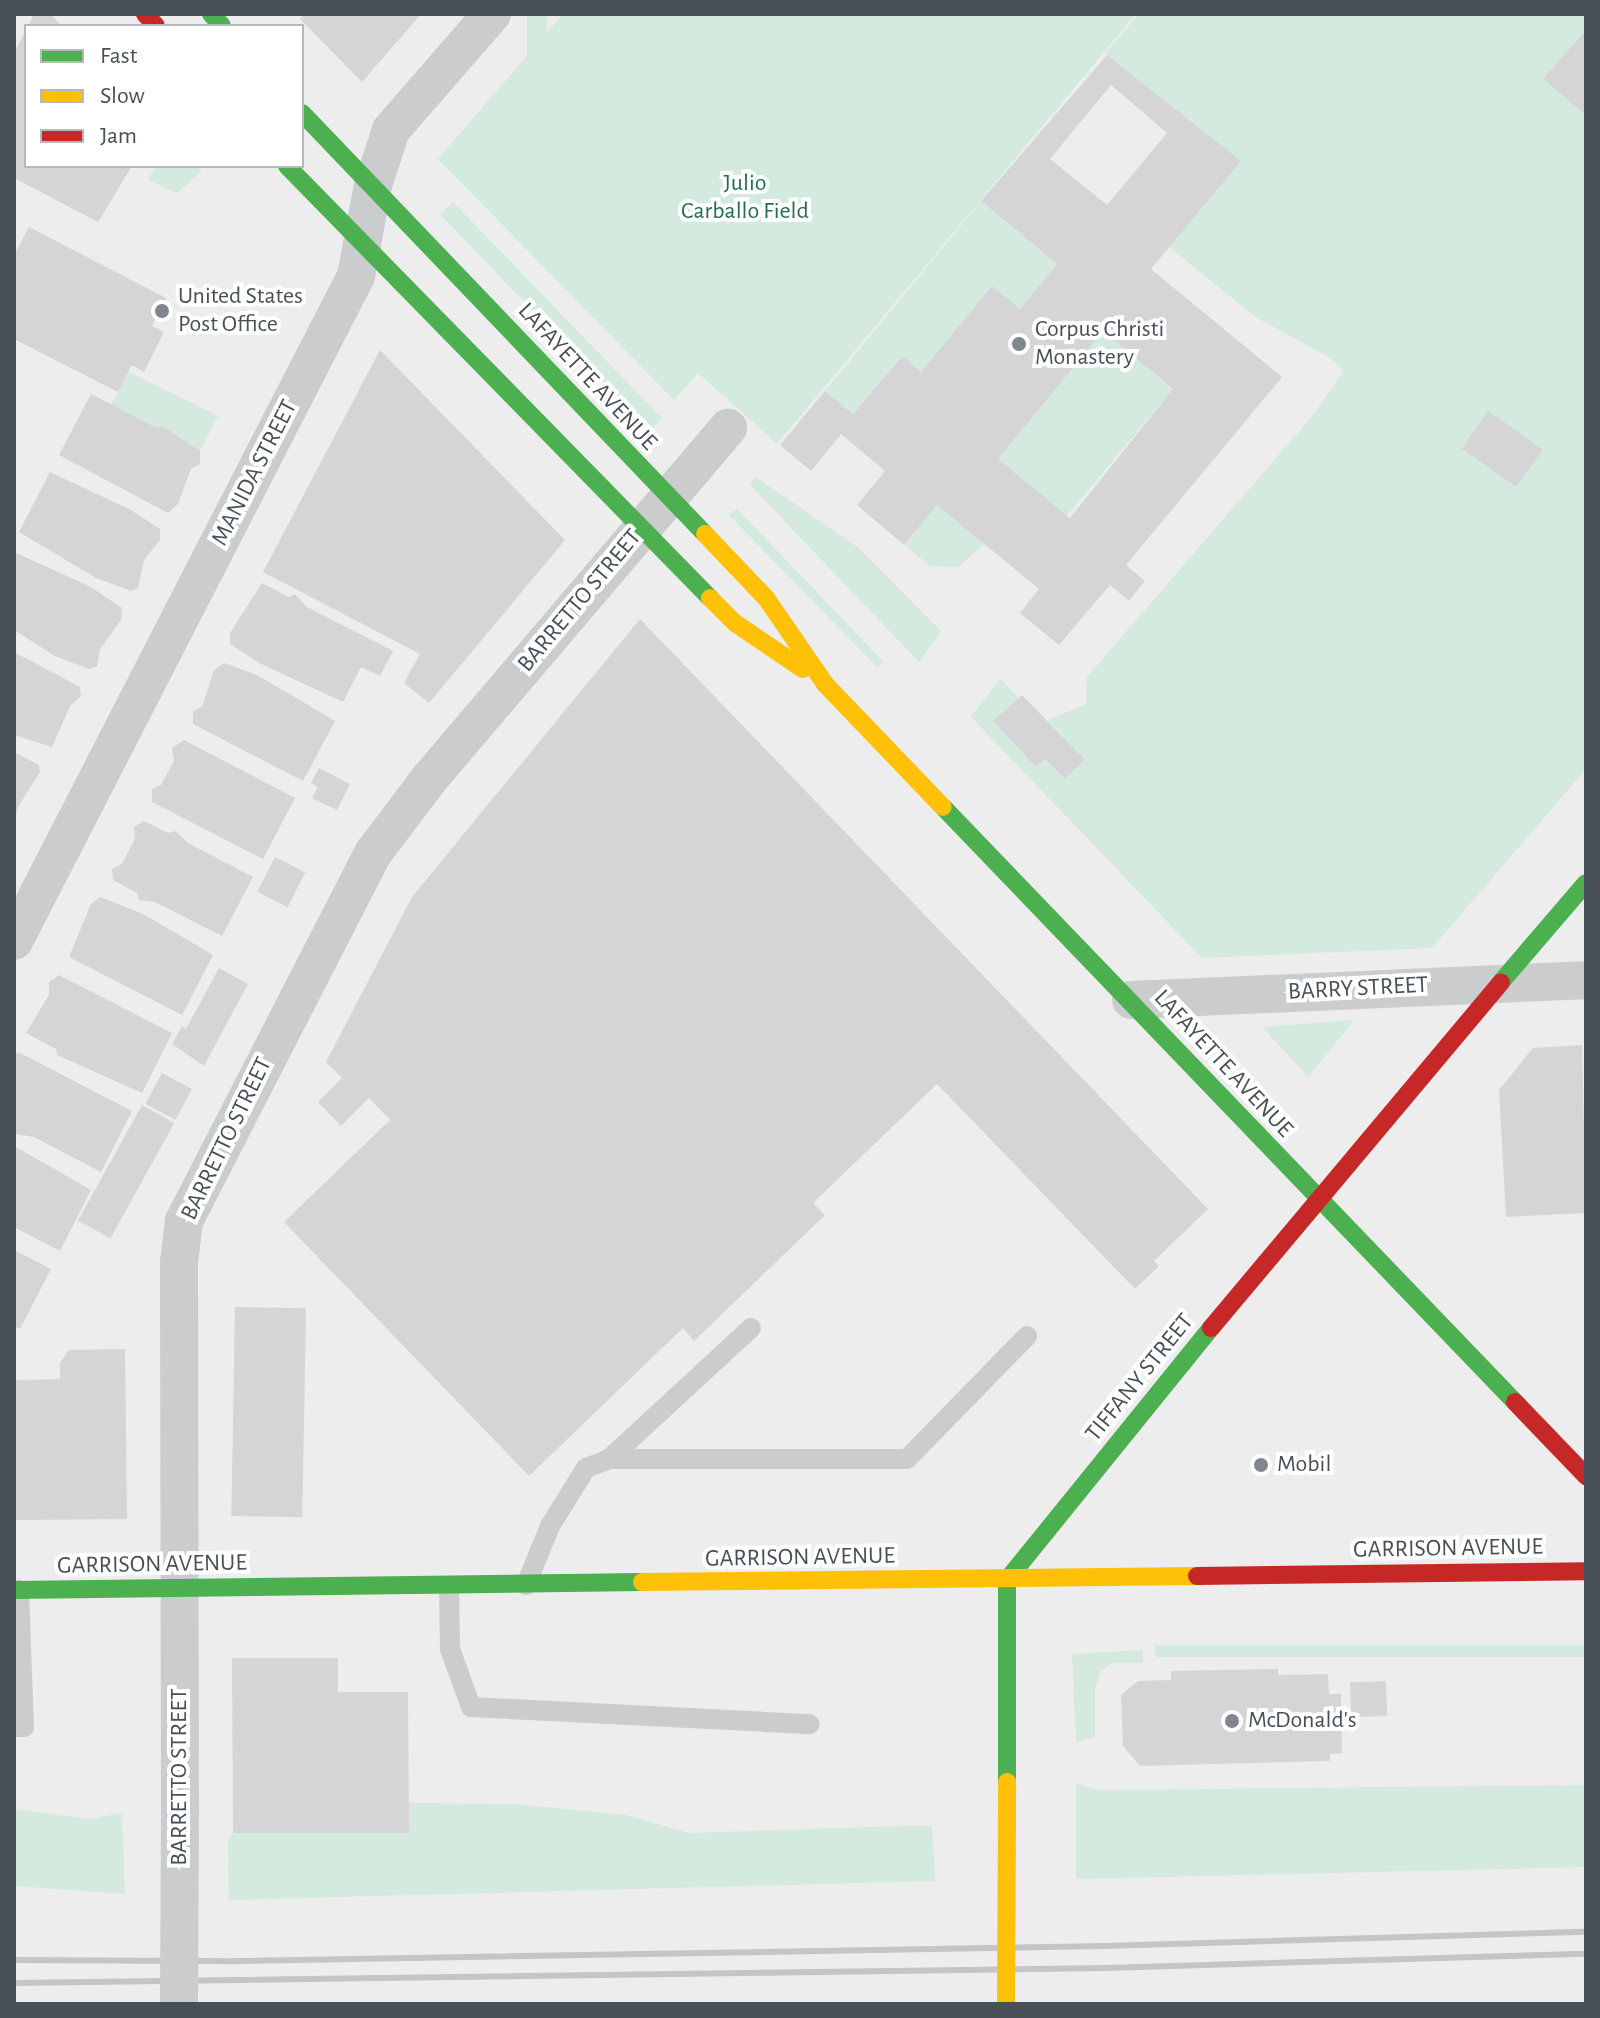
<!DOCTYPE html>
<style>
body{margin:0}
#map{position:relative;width:1600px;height:2018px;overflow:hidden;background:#eeeded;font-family:"Alegreya Sans",sans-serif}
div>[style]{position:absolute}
.green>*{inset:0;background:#d4eade;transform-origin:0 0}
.building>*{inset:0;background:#d5d5d7;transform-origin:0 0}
.lane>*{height:20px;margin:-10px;padding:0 10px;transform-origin:10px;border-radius:10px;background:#caccce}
.street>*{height:38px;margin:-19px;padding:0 19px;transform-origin:19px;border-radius:19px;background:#caccce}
.fast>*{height:18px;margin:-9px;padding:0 9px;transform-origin:9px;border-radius:9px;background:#4caf50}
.slow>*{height:18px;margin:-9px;padding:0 9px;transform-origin:9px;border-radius:9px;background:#ffc107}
.jam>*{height:18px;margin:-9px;padding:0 9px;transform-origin:9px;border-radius:9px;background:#c62828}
.rail>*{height:6px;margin:-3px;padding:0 3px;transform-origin:3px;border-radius:3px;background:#c4c5c7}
.street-bridge>*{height:38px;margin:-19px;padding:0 19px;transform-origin:19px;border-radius:19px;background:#caccce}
.slow-bridge>*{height:18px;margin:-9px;padding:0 9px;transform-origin:9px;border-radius:9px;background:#ffc107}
.dots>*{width:22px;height:22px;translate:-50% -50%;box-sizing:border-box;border:4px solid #fff;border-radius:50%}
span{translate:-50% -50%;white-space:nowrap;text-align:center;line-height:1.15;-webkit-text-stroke:8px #fff;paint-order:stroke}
.park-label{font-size:24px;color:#226e4c}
.poi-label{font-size:24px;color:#474f57}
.left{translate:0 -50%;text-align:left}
.street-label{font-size:24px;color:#474f57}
.frame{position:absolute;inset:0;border:16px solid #474f57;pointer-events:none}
.legend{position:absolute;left:24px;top:24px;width:280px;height:144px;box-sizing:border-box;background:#fff;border:2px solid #b5b9bc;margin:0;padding:10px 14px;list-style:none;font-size:24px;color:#474f57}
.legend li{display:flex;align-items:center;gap:16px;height:40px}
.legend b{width:40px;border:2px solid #b5b9bc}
</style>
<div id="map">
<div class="green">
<i style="left:527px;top:14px;width:20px;height:167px"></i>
<i style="clip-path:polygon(563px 14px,1136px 14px,777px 444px,698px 373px,674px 400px,438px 159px)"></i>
<i style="clip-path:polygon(1139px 14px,1586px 14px,1586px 30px,1544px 79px,1586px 115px,1586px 769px,1432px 948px,1202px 958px,971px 717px,1000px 678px,1018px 698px,993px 721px,1036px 767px,1045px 759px,1065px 779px,1085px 761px,1048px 720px,1086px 704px,1087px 677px,1314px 414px,1343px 371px,1332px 359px,1257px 318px,1169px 247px,1240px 161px,1105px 53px)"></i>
<i style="clip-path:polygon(156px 166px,197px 166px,202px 171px,177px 193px,148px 180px)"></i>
<i style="clip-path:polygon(981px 201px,1057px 264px,1020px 309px,992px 287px,921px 372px,901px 356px,853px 414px,825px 391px)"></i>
<i style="left:453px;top:202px;width:301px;height:18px;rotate:46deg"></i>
<i style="left:1103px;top:331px;width:91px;height:166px;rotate:40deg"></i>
<i style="clip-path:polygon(129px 372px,218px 416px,200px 451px,163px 427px,157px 428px,111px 405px)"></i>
<i style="clip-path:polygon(756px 477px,859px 548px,941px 631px,919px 662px,750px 485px)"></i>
<i style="clip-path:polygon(937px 505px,985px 544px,958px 567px,930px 566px,904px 545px)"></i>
<i style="clip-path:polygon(737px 509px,883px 661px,877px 667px,729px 515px)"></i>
<i style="clip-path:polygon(1354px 1020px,1308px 1077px,1262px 1027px)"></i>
<i style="left:1586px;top:1645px;width:12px;height:431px;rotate:90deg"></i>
<i style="clip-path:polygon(1143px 1650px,1143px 1663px,1113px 1663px,1101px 1671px,1095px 1689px,1095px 1738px,1076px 1742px,1072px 1654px)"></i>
<i style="clip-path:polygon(1076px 1784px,1100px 1790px,1586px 1785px,1586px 1867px,1076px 1879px)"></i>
<i style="clip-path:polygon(409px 1803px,515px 1804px,626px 1815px,689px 1833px,932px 1825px,935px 1881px,229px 1900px,228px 1841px,233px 1833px,408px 1833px)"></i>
<i style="clip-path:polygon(14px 1809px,88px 1819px,122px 1813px,125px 1894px,14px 1886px)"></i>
</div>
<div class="building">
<i style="clip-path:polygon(34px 14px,51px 14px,62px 26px,28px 26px)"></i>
<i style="clip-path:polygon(305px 14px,421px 14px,362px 82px,300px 19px)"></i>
<i style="clip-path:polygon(26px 30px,26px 166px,132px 166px,98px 222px,14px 178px,14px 53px)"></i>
<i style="clip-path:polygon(1586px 30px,1586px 115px,1543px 79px)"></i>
<i style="clip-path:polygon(evenodd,1107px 55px,1241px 161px,1151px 269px,1282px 377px,1126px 565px,1145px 581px,1129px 601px,1110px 585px,1059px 645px,1020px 613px,1039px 589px,937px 505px,904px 545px,857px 505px,885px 471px,841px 434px,811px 471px,780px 445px,825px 391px,853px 414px,902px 356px,921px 372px,992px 286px,1020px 309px,1057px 264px,981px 201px,1107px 55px,1111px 85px,1167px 133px,1107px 205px,1050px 159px,1111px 85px,1107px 55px,1103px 331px,1173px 389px,1070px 518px,998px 459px,1103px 331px)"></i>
<i style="clip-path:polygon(29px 227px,166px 298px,152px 326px,164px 332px,144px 372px,132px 365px,118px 392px,14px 339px,14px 255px)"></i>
<i style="clip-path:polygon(380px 350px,565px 540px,429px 703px,404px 683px,420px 654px,263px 572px)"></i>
<i style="clip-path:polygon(91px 394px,157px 428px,162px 426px,200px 451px,200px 464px,191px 469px,178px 504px,168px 513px,59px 455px)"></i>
<i style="left:1488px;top:411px;width:67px;height:46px;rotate:35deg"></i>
<i style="clip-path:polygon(50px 472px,131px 510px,160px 529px,160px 540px,144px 560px,138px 588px,131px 591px,96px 578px,19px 532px)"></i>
<i style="clip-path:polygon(14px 552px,91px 587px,122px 608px,121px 620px,100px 649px,97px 666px,89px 669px,55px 656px,14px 630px)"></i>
<i style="clip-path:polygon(262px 583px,289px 597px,295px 594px,307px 607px,393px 651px,380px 676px,361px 667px,343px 702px,259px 663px,230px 644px,230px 633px)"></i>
<i style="clip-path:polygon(640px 619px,1208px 1209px,1154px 1261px,1159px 1266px,1135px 1289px,937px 1084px,813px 1203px,825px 1215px,694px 1341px,683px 1328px,529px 1476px,284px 1222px,390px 1120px,369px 1098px,341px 1126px,318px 1102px,342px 1078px,326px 1062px,412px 897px)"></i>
<i style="clip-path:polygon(14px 652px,80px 687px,81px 696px,70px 706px,52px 747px,14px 735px)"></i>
<i style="clip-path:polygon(224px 663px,257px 675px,335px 721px,303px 781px,193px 724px,193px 711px,202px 707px,214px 670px)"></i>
<i style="clip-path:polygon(1022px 695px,1085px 760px,1065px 779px,1045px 759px,1036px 767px,993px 721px)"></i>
<i style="clip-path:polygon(184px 740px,295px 798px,263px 859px,152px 802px,152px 789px,161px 785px,174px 761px,172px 748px)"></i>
<i style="clip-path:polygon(14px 752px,39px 765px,40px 772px,18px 807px,14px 825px)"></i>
<i style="clip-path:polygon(319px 768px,350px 784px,337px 810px,312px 798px,318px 787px,311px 783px)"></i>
<i style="clip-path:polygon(144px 821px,168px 833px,175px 831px,188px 843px,253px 877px,222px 936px,155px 902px,139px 900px,137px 893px,113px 880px,112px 869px,122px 864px,135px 839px,134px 827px)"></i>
<i style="left:275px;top:857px;width:34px;height:39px;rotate:27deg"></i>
<i style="clip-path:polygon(100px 897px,143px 914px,213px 955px,182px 1015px,69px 957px,91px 904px)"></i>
<i style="clip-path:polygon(219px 968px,248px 984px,204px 1066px,172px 1044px,182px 1026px,186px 1029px)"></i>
<i style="clip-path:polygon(59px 975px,172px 1033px,142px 1093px,57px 1055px,56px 1049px,26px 1033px,49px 995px,49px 982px)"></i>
<i style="clip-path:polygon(1582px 1045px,1586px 1213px,1506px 1217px,1499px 1090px,1533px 1048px)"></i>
<i style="clip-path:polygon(20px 1053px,132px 1111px,101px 1172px,34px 1137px,16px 1134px,14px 1054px)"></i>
<i style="left:162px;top:1073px;width:34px;height:35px;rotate:28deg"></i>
<i style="left:142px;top:1105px;width:37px;height:132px;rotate:29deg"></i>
<i style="clip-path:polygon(14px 1146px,91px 1190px,60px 1251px,14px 1227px)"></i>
<i style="clip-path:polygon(14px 1250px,51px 1269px,20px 1329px,14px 1326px)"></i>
<i style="left:235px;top:1307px;width:71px;height:209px;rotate:1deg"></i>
<i style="clip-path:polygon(125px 1349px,127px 1519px,14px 1520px,14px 1380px,60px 1379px,60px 1363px,69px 1350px)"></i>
<i style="clip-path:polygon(232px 1658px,338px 1658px,338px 1692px,408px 1692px,409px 1833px,233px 1833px)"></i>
<i style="clip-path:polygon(1278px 1669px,1278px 1675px,1328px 1674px,1329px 1694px,1341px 1694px,1342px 1753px,1330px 1754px,1330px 1761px,1140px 1766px,1123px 1746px,1121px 1695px,1138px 1681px,1171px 1680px,1171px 1671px)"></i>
<i style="left:1386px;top:1681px;width:35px;height:36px;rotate:88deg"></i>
</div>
<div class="lane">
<i style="left:609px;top:1459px;width:193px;rotate:-42.7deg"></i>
<i style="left:526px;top:1585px;width:64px;rotate:-67.9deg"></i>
<i style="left:550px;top:1526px;width:68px;rotate:-58.2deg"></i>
<i style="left:586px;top:1468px;width:25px;rotate:-21deg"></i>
<i style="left:609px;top:1459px;width:298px"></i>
<i style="left:907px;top:1459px;width:172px;rotate:-45.7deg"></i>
<i style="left:449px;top:1586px;width:63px;rotate:89.1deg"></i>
<i style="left:450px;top:1649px;width:62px;rotate:70.1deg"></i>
<i style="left:471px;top:1707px;width:339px;rotate:2.9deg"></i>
<i style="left:14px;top:1727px;width:10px"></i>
<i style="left:24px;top:1727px;width:137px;rotate:-92.1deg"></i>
</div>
<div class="street">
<i style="left:14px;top:941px;width:748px;rotate:-62.78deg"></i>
<i style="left:356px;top:276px;width:93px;rotate:-79.4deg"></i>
<i style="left:373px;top:185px;width:58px;rotate:-71.9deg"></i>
<i style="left:391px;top:130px;width:154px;rotate:-49deg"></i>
<i style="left:1131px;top:1000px;width:455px;rotate:-2.5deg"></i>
<i style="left:180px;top:1800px;width:538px;rotate:-90.11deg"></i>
<i style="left:179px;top:1262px;width:41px;rotate:-83deg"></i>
<i style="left:184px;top:1221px;width:415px;rotate:-62.8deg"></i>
<i style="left:374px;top:852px;width:93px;rotate:-52.9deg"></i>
<i style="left:430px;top:778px;width:460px;rotate:-49.6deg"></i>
</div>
<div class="fast">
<i style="left:211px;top:14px;width:16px;rotate:47deg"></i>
<i style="left:302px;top:113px;width:583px;rotate:46.25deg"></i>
<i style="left:287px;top:166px;width:605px;rotate:45.6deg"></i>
<i style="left:943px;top:807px;width:825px;rotate:46.13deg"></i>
<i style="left:1501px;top:982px;width:130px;rotate:-49.4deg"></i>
<i style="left:14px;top:1590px;width:628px;rotate:-0.73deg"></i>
<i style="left:1007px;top:1782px;width:202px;rotate:-90deg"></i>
<i style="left:1007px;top:1580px;width:324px;rotate:-51deg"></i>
</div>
<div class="slow">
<i style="left:705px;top:534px;width:88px;rotate:46.4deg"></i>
<i style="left:766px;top:598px;width:104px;rotate:55.5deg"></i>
<i style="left:825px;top:684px;width:170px;rotate:46.2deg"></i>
<i style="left:710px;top:598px;width:35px;rotate:45deg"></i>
<i style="left:735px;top:623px;width:82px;rotate:34.1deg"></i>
<i style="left:642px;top:1582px;width:555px;rotate:-0.62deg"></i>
</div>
<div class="jam">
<i style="left:145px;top:14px;width:16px;rotate:47deg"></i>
<i style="left:1211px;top:1328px;width:451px;rotate:-50deg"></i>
<i style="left:1515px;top:1402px;width:103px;rotate:46.2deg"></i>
<i style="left:1197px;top:1576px;width:389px;rotate:-0.7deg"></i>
</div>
<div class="rail">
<i style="left:14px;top:1960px;width:224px;rotate:0.3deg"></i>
<i style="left:238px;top:1961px;width:866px;rotate:-0.99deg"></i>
<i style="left:1104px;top:1946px;width:482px;rotate:-1.7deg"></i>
<i style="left:14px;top:1983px;width:1091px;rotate:-0.79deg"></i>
<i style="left:1105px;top:1968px;width:481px;rotate:-1.7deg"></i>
</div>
<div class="street-bridge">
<i style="left:179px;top:2004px;width:204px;rotate:-89.7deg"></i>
</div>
<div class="slow-bridge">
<i style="left:1006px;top:2004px;width:222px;rotate:-89.7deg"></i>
</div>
<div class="dots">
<i style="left:162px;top:311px;background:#81868c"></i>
<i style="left:1019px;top:344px;background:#81868c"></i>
<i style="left:1261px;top:1465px;background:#81868c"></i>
<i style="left:1232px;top:1721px;background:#81868c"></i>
</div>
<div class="park-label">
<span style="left:745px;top:198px">Julio<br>Carballo Field</span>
</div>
<div class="poi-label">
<span class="left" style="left:178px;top:311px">United States<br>Post Office</span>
<span class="left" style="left:1035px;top:344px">Corpus Christi<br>Monastery</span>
<span class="left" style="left:1277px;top:1465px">Mobil</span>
<span class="left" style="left:1248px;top:1721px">McDonald's</span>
</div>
<div class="street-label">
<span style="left:587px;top:377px;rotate:47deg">LAFAYETTE AVENUE</span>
<span style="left:255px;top:473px;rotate:-63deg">MANIDA STREET</span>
<span style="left:580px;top:601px;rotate:-50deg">BARRETTO STREET</span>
<span style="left:1358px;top:989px;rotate:-3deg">BARRY STREET</span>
<span style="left:1223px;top:1064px;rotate:47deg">LAFAYETTE AVENUE</span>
<span style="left:227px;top:1139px;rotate:-64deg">BARRETTO STREET</span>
<span style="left:1140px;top:1378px;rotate:-51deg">TIFFANY STREET</span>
<span style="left:1448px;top:1549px;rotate:-1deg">GARRISON AVENUE</span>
<span style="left:800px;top:1558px;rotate:-1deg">GARRISON AVENUE</span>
<span style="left:152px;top:1565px;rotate:-1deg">GARRISON AVENUE</span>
<span style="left:180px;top:1777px;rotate:-90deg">BARRETTO STREET</span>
</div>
<div class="frame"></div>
<ul class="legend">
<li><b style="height:10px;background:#4caf50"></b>Fast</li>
<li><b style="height:10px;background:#ffc107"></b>Slow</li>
<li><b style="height:10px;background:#c62828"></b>Jam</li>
</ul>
</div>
